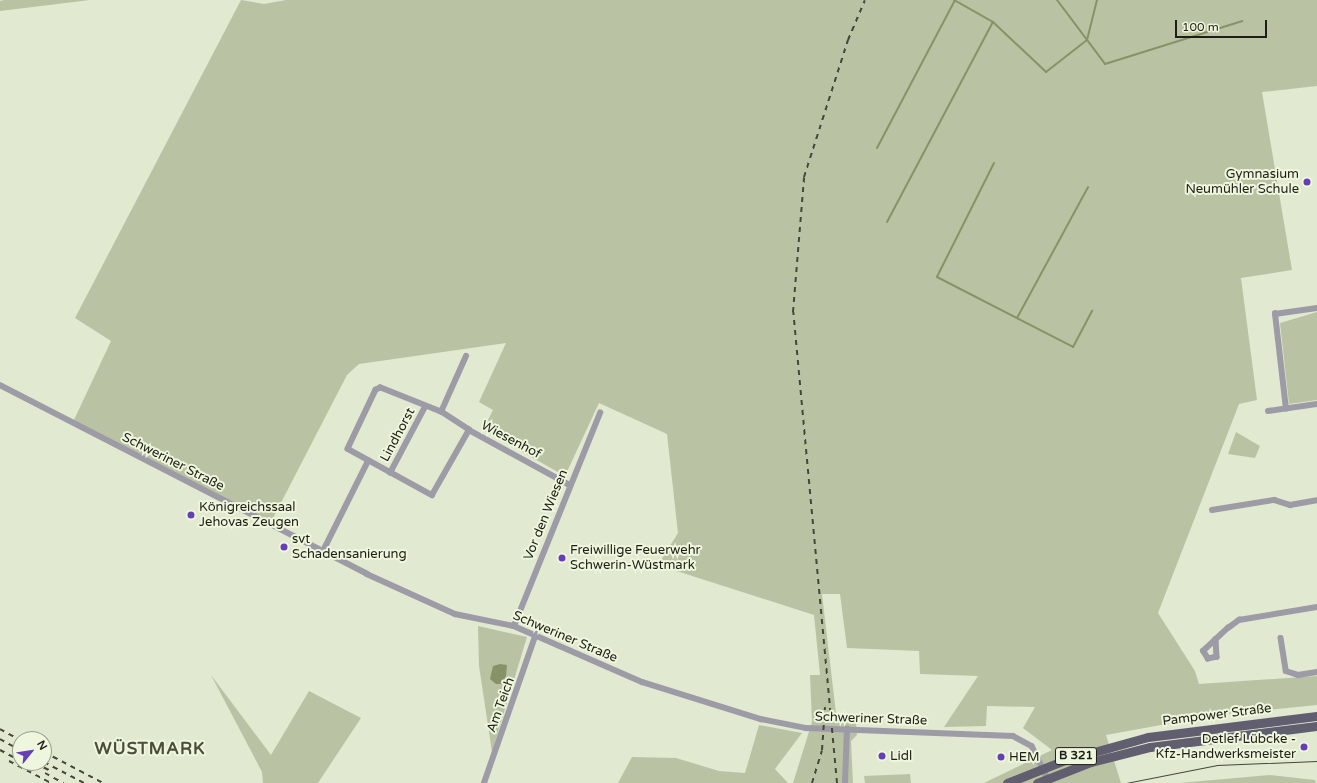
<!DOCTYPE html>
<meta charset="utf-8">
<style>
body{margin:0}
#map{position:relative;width:1317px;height:783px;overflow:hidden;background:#e1e9d0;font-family:"Varela Round",sans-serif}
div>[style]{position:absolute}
.green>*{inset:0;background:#b9c3a3}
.water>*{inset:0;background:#879366}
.stream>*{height:2px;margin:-1px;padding:0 1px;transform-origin:1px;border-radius:1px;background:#879366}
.minor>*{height:5.5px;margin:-2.75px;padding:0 2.75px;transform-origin:2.75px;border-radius:2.75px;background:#9d9ba5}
.primary>*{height:9px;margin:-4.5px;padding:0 4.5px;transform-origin:4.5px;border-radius:4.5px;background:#615e70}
.tram>*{height:1px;margin:-0.5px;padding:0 0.5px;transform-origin:0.5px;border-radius:0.5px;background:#43473a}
.rail>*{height:2px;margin-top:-1px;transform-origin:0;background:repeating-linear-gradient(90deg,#43473a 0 5px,transparent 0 10px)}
.dots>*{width:11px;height:11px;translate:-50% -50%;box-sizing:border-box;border:2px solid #eef6dd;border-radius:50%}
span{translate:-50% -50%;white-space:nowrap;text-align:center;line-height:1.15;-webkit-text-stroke:4px #eef6dd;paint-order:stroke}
.shield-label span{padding:1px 3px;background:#eef6dd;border:1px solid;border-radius:3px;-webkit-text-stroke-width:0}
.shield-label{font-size:12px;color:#1d1f16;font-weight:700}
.poi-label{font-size:13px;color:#1d1f16}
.right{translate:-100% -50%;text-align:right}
.left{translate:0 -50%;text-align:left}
.street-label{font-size:13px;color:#1d1f16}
.district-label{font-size:17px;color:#494f3b;font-weight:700;letter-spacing:1px}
.north{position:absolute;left:12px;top:731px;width:40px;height:40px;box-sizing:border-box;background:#eef6dd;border:1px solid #9aa08d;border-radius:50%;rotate:60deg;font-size:11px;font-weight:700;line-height:16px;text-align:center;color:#1d1f16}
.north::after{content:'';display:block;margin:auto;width:14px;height:18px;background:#663eb6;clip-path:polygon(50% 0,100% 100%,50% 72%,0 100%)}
.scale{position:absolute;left:1175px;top:20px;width:92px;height:18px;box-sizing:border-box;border:2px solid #1d1f16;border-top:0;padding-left:5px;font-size:12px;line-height:14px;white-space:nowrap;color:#1d1f16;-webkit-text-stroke:3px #eef6dd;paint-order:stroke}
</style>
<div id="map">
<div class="green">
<i style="clip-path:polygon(4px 0,90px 0,0 11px,0 1px)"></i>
<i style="clip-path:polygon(241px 0,264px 4px,286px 0,1317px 0,1317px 86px,1262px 92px,1292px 270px,1241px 278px,1257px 400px,1239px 404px,1158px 613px,1195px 671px,1199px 684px,1317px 676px,1317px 705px,1216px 715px,1106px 735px,1121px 783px,984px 783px,1052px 750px,1023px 728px,1035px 707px,987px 706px,986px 726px,944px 727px,978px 676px,920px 674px,919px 651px,847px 648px,840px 594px,822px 594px,837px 722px,856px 723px,857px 735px,851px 741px,853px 783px,793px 783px,812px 722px,810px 675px,820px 675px,814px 615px,658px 565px,678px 533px,667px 434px,599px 403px,565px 476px,483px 430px,493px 410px,479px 402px,506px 343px,359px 364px,347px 375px,270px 524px,73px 422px,111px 341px,75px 318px)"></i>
<i style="clip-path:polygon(1317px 312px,1317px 400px,1289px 404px,1280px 323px)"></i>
<i style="clip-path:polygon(1236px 432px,1260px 446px,1255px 458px,1228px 454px)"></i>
<i style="clip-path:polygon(478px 626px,527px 637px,492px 752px,479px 666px)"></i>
<i style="clip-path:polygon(211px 675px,271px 755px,309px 691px,361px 718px,318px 783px,263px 783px,262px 772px)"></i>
<i style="clip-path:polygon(759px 725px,802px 733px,775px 769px,788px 783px,618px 783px,632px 757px,676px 758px,719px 771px,745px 773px)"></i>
<i style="clip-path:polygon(910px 774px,911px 783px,865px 783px,864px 776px)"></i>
<i style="clip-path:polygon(1270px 775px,1315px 780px,1316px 783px,1179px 783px)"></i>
</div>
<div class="water">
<i style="clip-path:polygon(500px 664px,507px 665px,506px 676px,501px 684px,496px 684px,490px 679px,493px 666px)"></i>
</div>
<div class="stream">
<i style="left:954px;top:0;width:45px;rotate:29.4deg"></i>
<i style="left:993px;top:22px;width:73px;rotate:43.3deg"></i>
<i style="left:1046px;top:72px;width:52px;rotate:-38deg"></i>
<i style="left:1087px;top:40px;width:41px;rotate:-76deg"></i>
<i style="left:1057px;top:0;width:80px;rotate:53.1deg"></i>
<i style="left:1105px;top:64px;width:144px;rotate:-17.4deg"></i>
<i style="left:877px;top:148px;width:167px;rotate:-62.2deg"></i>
<i style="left:994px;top:163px;width:127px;rotate:116.6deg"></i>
<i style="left:937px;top:277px;width:153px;rotate:27.2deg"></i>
<i style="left:1073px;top:347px;width:41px;rotate:-62.2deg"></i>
<i style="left:887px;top:222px;width:226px;rotate:-62.1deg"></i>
<i style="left:1017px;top:318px;width:149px;rotate:-61.5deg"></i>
</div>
<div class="minor">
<i style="left:0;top:385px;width:413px;rotate:27.2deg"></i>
<i style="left:367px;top:574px;width:97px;rotate:24.4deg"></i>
<i style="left:455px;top:614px;width:60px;rotate:11.5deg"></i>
<i style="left:514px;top:626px;width:140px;rotate:23.6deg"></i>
<i style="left:642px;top:682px;width:125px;rotate:17.3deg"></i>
<i style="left:761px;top:719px;width:46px;rotate:11.3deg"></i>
<i style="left:806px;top:728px;width:207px;rotate:2.2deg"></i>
<i style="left:1013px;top:736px;width:21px;rotate:28deg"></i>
<i style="left:1032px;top:746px;width:37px;rotate:64deg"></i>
<i style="left:1286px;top:409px;width:96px;rotate:-96.6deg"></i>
<i style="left:1275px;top:314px;width:42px;rotate:-8.1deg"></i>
<i style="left:1268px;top:411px;width:49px;rotate:-8.1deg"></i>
<i style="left:441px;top:412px;width:61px;rotate:-65.9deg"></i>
<i style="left:469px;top:430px;width:33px;rotate:-147deg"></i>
<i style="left:441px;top:412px;width:65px;rotate:-158.2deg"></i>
<i style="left:381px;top:388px;width:5px;rotate:158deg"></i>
<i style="left:376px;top:390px;width:65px;rotate:115.4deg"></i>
<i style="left:348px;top:449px;width:96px;rotate:28.7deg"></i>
<i style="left:432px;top:495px;width:75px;rotate:-60.4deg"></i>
<i style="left:469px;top:430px;width:115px;rotate:28.6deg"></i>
<i style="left:390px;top:473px;width:75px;rotate:-62.1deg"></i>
<i style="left:1212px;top:510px;width:63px;rotate:-9.2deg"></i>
<i style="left:1274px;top:500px;width:17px;rotate:17deg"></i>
<i style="left:1290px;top:505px;width:27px;rotate:-10deg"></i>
<i style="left:323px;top:551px;width:101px;rotate:-63.4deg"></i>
<i style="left:514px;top:626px;width:230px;rotate:-68deg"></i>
<i style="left:1281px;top:638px;width:33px;rotate:81deg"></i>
<i style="left:1286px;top:671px;width:13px;rotate:18deg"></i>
<i style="left:1298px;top:675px;width:19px;rotate:-9deg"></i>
<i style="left:1216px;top:639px;width:18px;rotate:87deg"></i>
<i style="left:1217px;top:657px;width:9px;rotate:167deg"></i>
<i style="left:1208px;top:659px;width:9px;rotate:-122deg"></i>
<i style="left:1203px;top:651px;width:34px;rotate:-43deg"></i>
<i style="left:1228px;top:628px;width:14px;rotate:-36deg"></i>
<i style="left:1239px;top:620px;width:79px;rotate:-9.5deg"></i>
<i style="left:484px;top:783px;width:158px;rotate:-70.8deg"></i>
<i style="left:845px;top:783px;width:54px;rotate:-87.9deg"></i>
</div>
<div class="primary">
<i style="left:1007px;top:783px;width:62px;rotate:-21.6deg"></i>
<i style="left:1065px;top:760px;width:86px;rotate:-15.5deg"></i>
<i style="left:1148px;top:737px;width:170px;rotate:-7.1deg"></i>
<i style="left:1037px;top:783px;width:58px;rotate:-21.3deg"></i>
<i style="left:1091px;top:762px;width:61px;rotate:-14.3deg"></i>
<i style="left:1150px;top:747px;width:168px;rotate:-7.2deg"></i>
</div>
<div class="tram">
<i style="left:1126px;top:783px;width:93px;rotate:-11.2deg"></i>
<i style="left:1217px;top:765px;width:100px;rotate:-2.3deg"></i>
</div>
<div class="rail">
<i style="left:0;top:729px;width:23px;rotate:29deg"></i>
<i style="left:0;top:739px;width:23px;rotate:29deg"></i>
<i style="left:0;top:750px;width:21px;rotate:28deg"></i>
<i style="left:44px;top:752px;width:67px;rotate:27.7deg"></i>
<i style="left:9px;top:761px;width:47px;rotate:27.6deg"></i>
<i style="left:44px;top:762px;width:45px;rotate:27.7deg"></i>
<i style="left:35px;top:763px;width:16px;rotate:27deg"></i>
<i style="left:45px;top:773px;width:21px;rotate:29deg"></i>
<i style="left:812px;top:783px;width:34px;rotate:-73deg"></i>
<i style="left:822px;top:750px;width:43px;rotate:-86deg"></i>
<i style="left:837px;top:783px;width:473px;rotate:-95.3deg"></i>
<i style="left:793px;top:312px;width:135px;rotate:-85.3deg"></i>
<i style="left:804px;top:177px;width:144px;rotate:-72.2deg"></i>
<i style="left:848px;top:40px;width:43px;rotate:-67deg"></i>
</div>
<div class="dots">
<i style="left:1307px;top:182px;background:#663eb6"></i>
<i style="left:191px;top:515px;background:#663eb6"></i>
<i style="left:284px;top:547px;background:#663eb6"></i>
<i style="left:562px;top:558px;background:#663eb6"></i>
<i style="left:1304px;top:747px;background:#663eb6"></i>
<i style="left:882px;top:756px;background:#663eb6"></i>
<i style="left:1001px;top:757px;background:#663eb6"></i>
</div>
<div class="shield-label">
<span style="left:1076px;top:756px">B 321</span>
</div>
<div class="poi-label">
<span class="right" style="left:1299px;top:182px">Gymnasium<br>Neumühler Schule</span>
<span class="left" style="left:199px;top:515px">Königreichssaal<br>Jehovas Zeugen</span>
<span class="left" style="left:292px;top:547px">svt<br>Schadensanierung</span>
<span class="left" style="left:570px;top:558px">Freiwillige Feuerwehr<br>Schwerin-Wüstmark</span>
<span class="right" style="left:1296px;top:747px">Detlef Lübcke -<br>Kfz-Handwerksmeister</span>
<span class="left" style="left:890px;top:756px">Lidl</span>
<span class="left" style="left:1009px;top:757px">HEM</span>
</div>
<div class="street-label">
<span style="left:398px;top:435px;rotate:-62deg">Lindhorst</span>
<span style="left:511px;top:440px;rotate:28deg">Wiesenhof</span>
<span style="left:173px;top:462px;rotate:27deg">Schweriner Straße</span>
<span style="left:546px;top:515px;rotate:-68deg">Vor den Wiesen</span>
<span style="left:565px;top:637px;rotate:23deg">Schweriner Straße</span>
<span style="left:501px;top:705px;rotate:-70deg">Am Teich</span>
<span style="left:1217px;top:715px;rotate:-7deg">Pampower Straße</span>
<span style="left:871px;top:719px;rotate:2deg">Schweriner Straße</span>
</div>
<div class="district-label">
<span style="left:150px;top:749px">WÜSTMARK</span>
</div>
<div class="north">N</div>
<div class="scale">100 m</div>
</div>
